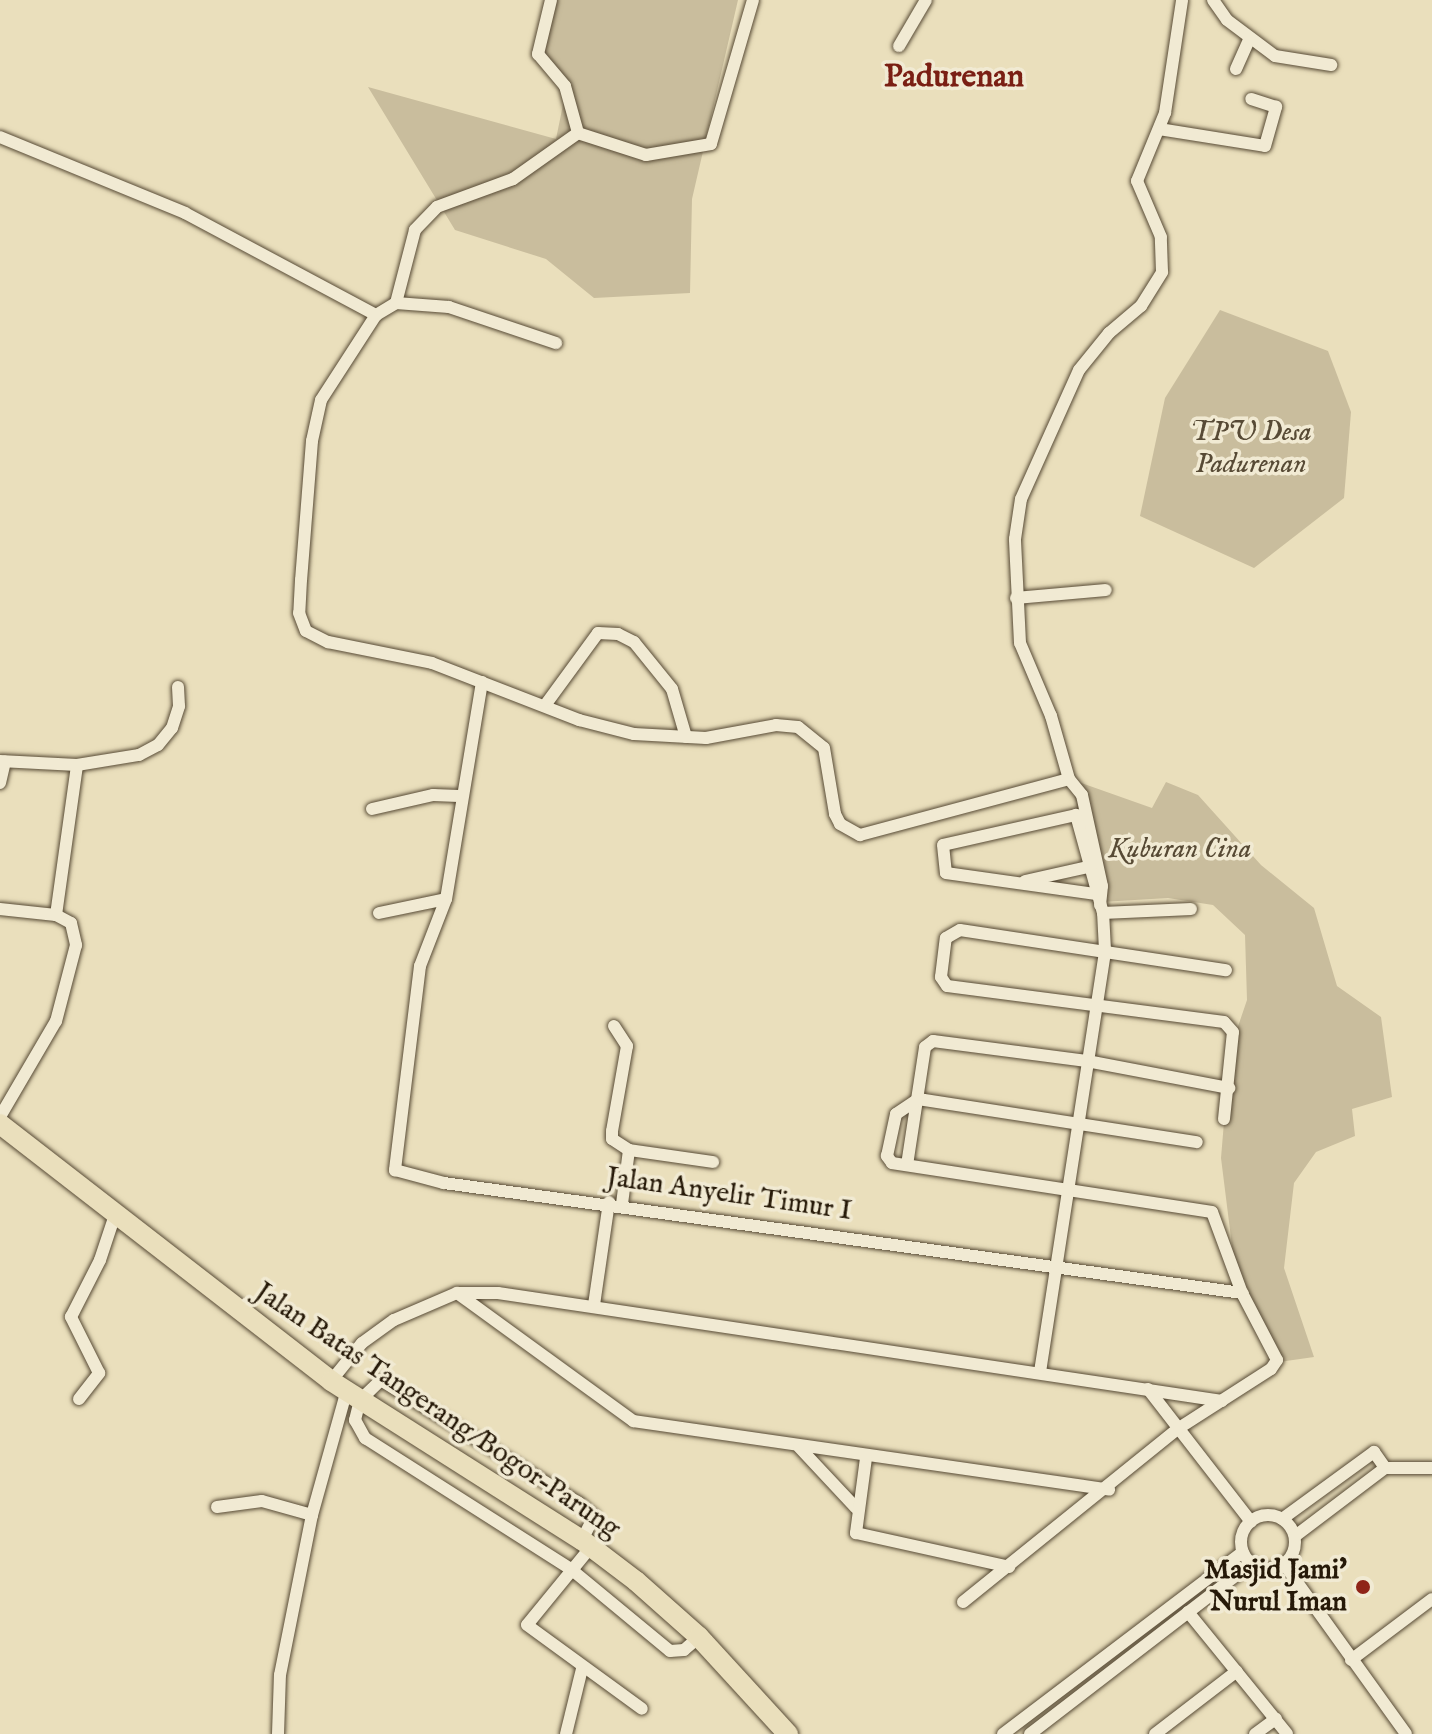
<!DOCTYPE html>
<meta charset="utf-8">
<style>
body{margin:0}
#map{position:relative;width:1432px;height:1734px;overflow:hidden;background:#eadfbc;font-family:"IM FELL English",serif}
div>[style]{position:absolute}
.green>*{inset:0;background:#c9bd9d}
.roads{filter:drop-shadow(0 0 2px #574a35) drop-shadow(0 0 2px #574a35)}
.minor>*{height:12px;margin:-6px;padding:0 6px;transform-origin:6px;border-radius:6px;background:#f1ead3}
.minor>.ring{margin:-6px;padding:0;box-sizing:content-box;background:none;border:12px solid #f1ead3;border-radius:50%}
.primary>*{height:20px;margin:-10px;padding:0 10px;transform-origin:10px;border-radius:10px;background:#eadfbc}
.dots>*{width:22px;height:22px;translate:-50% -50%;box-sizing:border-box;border:4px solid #f1ead3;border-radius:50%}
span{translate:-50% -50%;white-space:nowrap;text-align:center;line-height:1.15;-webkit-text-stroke:7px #f1ead3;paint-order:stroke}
.park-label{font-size:28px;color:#574a35;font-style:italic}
.street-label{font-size:28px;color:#261908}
.poi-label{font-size:28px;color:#261908;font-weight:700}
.right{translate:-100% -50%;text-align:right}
.quarter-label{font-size:32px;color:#7a1f14;font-weight:700}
</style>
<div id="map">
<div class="green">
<i style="clip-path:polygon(549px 0,738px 0,692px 199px,690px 293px,594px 298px,546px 259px,455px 230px,368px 87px,556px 139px,568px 80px,541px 53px)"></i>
<i style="clip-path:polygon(1220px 310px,1328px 351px,1351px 412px,1344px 498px,1254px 568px,1140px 516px,1165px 398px)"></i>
<i style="clip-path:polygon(1070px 779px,1152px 808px,1166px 782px,1198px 795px,1261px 865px,1314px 908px,1337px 986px,1381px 1017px,1392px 1097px,1352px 1109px,1355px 1136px,1316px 1152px,1294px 1183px,1284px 1268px,1314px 1357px,1279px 1362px,1234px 1262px,1221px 1158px,1230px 1050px,1247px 1000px,1245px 935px,1213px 905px,1168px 898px,1101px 902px)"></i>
</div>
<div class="roads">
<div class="minor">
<i style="left:551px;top:0;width:56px;rotate:103.5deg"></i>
<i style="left:538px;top:54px;width:42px;rotate:49.8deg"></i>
<i style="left:565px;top:86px;width:49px;rotate:74.5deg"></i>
<i style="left:753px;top:0;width:150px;rotate:106.3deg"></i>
<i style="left:711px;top:144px;width:66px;rotate:170.4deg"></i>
<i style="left:646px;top:155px;width:71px;rotate:-162.1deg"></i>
<i style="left:578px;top:133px;width:80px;rotate:144.7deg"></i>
<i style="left:513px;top:179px;width:81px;rotate:159.8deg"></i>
<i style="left:437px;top:207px;width:32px;rotate:134deg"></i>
<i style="left:415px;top:230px;width:75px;rotate:104.6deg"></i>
<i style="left:396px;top:303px;width:23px;rotate:149deg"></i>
<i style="left:376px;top:315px;width:101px;rotate:122.9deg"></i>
<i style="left:321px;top:400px;width:42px;rotate:102.4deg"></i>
<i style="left:312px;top:441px;width:139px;rotate:94.5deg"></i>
<i style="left:301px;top:580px;width:33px;rotate:93deg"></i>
<i style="left:299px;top:613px;width:19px;rotate:69deg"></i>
<i style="left:306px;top:631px;width:25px;rotate:27deg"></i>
<i style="left:328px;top:642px;width:106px;rotate:11.4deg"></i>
<i style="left:432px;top:663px;width:158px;rotate:21.2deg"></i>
<i style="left:579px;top:720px;width:57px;rotate:14.3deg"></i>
<i style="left:634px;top:734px;width:72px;rotate:3.2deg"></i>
<i style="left:706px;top:738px;width:71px;rotate:-10.5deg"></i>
<i style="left:776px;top:725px;width:22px;rotate:5deg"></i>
<i style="left:798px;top:727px;width:33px;rotate:39deg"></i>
<i style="left:824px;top:748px;width:67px;rotate:80.5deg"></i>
<i style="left:835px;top:814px;width:11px;rotate:63deg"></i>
<i style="left:840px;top:824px;width:23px;rotate:29deg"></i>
<i style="left:860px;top:835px;width:216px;rotate:-15deg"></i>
<i style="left:1213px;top:0;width:24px;rotate:55deg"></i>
<i style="left:1227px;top:20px;width:60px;rotate:36.9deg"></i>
<i style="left:1275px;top:56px;width:57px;rotate:9.1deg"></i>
<i style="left:899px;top:46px;width:53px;rotate:-59.6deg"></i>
<i style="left:1236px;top:69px;width:34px;rotate:-66deg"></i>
<i style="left:1159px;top:129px;width:107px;rotate:9.1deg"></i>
<i style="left:1265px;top:146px;width:41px;rotate:-74.2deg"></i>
<i style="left:1276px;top:107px;width:26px;rotate:-162deg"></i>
<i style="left:0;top:137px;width:200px;rotate:22.3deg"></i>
<i style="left:185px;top:213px;width:217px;rotate:28.1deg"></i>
<i style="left:396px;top:303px;width:53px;rotate:4.3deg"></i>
<i style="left:449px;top:307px;width:113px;rotate:18.6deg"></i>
<i style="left:1016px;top:598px;width:90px;rotate:-5.1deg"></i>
<i style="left:482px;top:682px;width:220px;rotate:99.4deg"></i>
<i style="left:446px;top:899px;width:72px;rotate:111.2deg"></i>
<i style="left:420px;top:966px;width:206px;rotate:97deg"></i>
<i style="left:395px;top:1170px;width:51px;rotate:14.9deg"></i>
<i style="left:444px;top:1183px;width:806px;rotate:7.85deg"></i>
<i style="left:546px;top:704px;width:88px;rotate:-53.8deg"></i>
<i style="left:598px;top:633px;width:20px;rotate:3deg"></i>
<i style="left:618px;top:634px;width:18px;rotate:27deg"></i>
<i style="left:634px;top:642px;width:60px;rotate:51deg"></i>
<i style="left:672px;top:689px;width:50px;rotate:73.7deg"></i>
<i style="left:0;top:761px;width:77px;rotate:3deg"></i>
<i style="left:77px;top:765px;width:63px;rotate:-9.2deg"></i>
<i style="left:139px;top:755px;width:21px;rotate:-28deg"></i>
<i style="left:158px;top:745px;width:22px;rotate:-51deg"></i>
<i style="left:172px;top:728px;width:23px;rotate:-72deg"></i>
<i style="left:179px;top:706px;width:19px;rotate:-93deg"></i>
<i style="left:0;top:783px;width:22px;rotate:-77deg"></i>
<i style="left:372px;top:809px;width:63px;rotate:-12.9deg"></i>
<i style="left:433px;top:795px;width:26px;rotate:2deg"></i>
<i style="left:1025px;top:881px;width:65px;rotate:-12.5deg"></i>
<i style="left:1100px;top:905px;width:19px;rotate:-84deg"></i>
<i style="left:1102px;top:886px;width:93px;rotate:-102.4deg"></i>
<i style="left:1082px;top:795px;width:21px;rotate:-129deg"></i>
<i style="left:1069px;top:779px;width:66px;rotate:-105.9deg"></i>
<i style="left:1051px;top:716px;width:79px;rotate:-113deg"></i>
<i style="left:1020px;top:643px;width:104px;rotate:-92.8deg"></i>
<i style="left:1015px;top:539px;width:40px;rotate:-81.5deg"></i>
<i style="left:1021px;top:499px;width:141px;rotate:-65.8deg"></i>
<i style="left:1079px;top:370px;width:48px;rotate:-51deg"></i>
<i style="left:1109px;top:333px;width:42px;rotate:-40.2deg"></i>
<i style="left:1141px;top:306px;width:40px;rotate:-58deg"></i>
<i style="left:1162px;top:272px;width:35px;rotate:-92deg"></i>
<i style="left:1161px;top:237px;width:61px;rotate:-113.2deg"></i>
<i style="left:1137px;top:181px;width:74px;rotate:-67.6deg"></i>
<i style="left:1165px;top:113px;width:114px;rotate:-81.4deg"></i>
<i style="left:0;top:909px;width:56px;rotate:6.1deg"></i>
<i style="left:56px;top:915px;width:17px;rotate:28deg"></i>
<i style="left:71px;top:923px;width:23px;rotate:77deg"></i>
<i style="left:76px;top:945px;width:79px;rotate:104.7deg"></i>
<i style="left:56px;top:1021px;width:111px;rotate:120.3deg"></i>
<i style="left:379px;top:913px;width:68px;rotate:-11.8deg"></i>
<i style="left:1103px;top:913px;width:88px;rotate:-2.6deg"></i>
<i style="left:56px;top:915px;width:151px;rotate:-82deg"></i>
<i style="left:614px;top:1026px;width:24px;rotate:57deg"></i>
<i style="left:627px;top:1046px;width:86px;rotate:100deg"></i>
<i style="left:612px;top:1131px;width:8px;rotate:90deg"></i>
<i style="left:612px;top:1139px;width:20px;rotate:33deg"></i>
<i style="left:629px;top:1150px;width:54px;rotate:97.4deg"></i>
<i style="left:1224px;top:1119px;width:87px;rotate:-84.1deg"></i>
<i style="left:1233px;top:1032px;width:13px;rotate:-132deg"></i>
<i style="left:1224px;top:1022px;width:279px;rotate:-172.6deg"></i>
<i style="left:947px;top:986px;width:11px;rotate:-124deg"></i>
<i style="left:941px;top:977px;width:39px;rotate:-83deg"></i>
<i style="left:946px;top:938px;width:16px;rotate:-30deg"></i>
<i style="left:960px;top:930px;width:269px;rotate:8.6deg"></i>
<i style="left:629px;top:1150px;width:85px;rotate:8.1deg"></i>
<i style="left:907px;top:1165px;width:119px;rotate:-81.3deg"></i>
<i style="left:925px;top:1047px;width:10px;rotate:-37deg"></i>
<i style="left:933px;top:1041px;width:155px;rotate:7.4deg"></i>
<i style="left:1087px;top:1061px;width:145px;rotate:10.8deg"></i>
<i style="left:457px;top:1293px;width:218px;rotate:36deg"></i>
<i style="left:633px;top:1421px;width:481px;rotate:8.2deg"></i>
<i style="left:594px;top:1305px;width:104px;rotate:-81.7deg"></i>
<i style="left:1040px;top:1372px;width:427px;rotate:-81.2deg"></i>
<i style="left:1105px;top:950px;width:37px;rotate:-93deg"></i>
<i style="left:1103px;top:913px;width:102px;rotate:-105.4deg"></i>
<i style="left:1076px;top:815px;width:136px;rotate:167.3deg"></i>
<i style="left:943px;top:845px;width:28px;rotate:84deg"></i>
<i style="left:946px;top:873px;width:150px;rotate:8deg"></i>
<i style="left:331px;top:1381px;width:49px;rotate:-50.8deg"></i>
<i style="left:362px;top:1343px;width:39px;rotate:-36deg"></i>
<i style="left:394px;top:1320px;width:69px;rotate:-23.2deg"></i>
<i style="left:457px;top:1293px;width:41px"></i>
<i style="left:498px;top:1293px;width:732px;rotate:8.48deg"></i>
<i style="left:1148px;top:1389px;width:168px;rotate:52.2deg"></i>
<i style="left:79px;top:1399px;width:33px;rotate:-52deg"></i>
<i style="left:99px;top:1373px;width:63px;rotate:-116.6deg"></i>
<i style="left:71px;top:1317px;width:64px;rotate:-63deg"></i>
<i style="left:100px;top:1260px;width:47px;rotate:-71.6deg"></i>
<i style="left:799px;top:1447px;width:83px;rotate:46.9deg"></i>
<i style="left:866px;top:1458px;width:76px;rotate:97.6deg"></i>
<i style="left:856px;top:1533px;width:157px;rotate:12.5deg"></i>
<i style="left:1385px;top:1468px;width:47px"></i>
<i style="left:217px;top:1507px;width:45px;rotate:-7.6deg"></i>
<i style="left:262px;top:1501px;width:52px;rotate:15.6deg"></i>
<i class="ring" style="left:1241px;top:1515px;width:42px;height:42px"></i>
<i style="left:1282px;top:1519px;width:114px;rotate:-36.1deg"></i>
<i style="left:1374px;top:1452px;width:19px;rotate:55deg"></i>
<i style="left:1385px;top:1468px;width:113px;rotate:142.9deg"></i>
<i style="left:582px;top:1540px;width:27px;rotate:-63deg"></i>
<i style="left:594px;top:1516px;width:20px;rotate:-139deg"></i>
<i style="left:579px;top:1503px;width:233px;rotate:-148.2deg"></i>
<i style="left:381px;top:1380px;width:29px;rotate:136deg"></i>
<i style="left:360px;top:1400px;width:21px;rotate:104deg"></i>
<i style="left:355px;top:1420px;width:21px;rotate:61deg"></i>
<i style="left:365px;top:1438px;width:246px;rotate:32.5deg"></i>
<i style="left:572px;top:1570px;width:127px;rotate:39.6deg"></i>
<i style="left:670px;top:1651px;width:14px;rotate:-4deg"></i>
<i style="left:684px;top:1650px;width:20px;rotate:-41deg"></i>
<i style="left:590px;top:1548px;width:99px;rotate:129.3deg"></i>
<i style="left:527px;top:1625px;width:142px;rotate:36.1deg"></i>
<i style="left:1284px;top:1564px;width:209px;rotate:54.3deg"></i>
<i style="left:963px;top:1602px;width:277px;rotate:-38.9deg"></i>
<i style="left:1179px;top:1428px;width:109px;rotate:-32.7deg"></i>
<i style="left:1271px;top:1369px;width:11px;rotate:-56deg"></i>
<i style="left:1277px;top:1360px;width:76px;rotate:-117.6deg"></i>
<i style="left:1242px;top:1293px;width:86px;rotate:-110.3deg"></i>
<i style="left:1212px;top:1212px;width:324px;rotate:-171.3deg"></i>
<i style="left:892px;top:1163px;width:9px;rotate:-126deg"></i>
<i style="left:887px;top:1156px;width:43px;rotate:-77.9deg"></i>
<i style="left:896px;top:1114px;width:27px;rotate:-34deg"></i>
<i style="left:918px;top:1099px;width:282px;rotate:8.8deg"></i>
<i style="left:1188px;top:1612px;width:157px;rotate:50.9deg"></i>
<i style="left:1351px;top:1660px;width:101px;rotate:-37deg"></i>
<i style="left:278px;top:1734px;width:59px;rotate:-88.1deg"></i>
<i style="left:280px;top:1675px;width:163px;rotate:-78.7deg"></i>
<i style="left:312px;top:1515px;width:130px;rotate:-74.4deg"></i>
<i style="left:566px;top:1734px;width:67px;rotate:-76.2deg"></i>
<i style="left:1003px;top:1734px;width:301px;rotate:-37.2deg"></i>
<i style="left:1030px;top:1734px;width:280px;rotate:-37.6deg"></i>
<i style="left:1155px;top:1734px;width:103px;rotate:-37.5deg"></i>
<i style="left:1255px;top:1734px;width:26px;rotate:-36deg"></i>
</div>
<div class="primary">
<i style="left:0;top:1124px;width:419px;rotate:37.8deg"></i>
<i style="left:331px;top:1381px;width:297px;rotate:32.4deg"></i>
<i style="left:582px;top:1540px;width:68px;rotate:37.2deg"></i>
<i style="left:636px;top:1581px;width:84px;rotate:41.6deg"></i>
<i style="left:699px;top:1637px;width:132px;rotate:47.5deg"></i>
</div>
</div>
<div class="dots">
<i style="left:1363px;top:1587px;background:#8f2418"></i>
</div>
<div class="park-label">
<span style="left:1251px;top:449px">TPU Desa<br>Padurenan</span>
<span style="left:1180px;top:850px">Kuburan Cina</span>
</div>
<div class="street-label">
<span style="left:729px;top:1195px;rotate:8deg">Jalan Anyelir Timur I</span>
<span style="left:437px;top:1411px;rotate:34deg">Jalan Batas Tangerang/Bogor–Parung</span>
</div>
<div class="poi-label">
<span class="right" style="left:1347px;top:1587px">Masjid Jami'<br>Nurul Iman</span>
</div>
<div class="quarter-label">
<span style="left:954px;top:78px">Padurenan</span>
</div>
</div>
